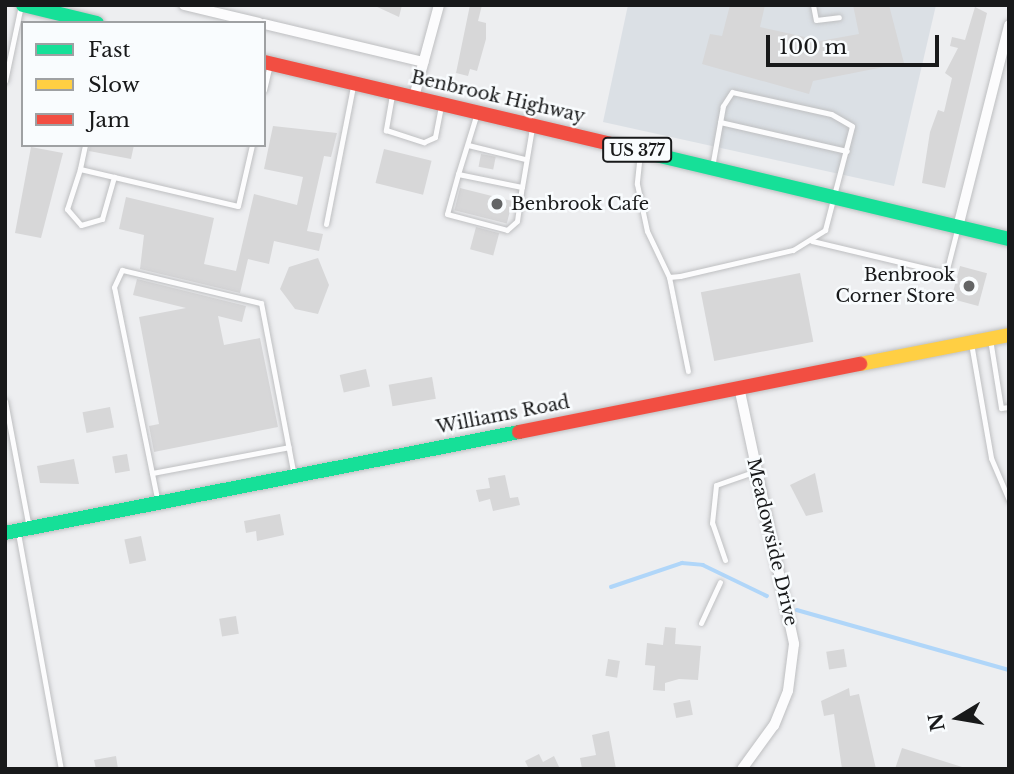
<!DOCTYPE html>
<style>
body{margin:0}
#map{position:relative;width:1014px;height:774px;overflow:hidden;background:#edeef0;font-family:"Libre Baskerville",serif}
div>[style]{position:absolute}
.built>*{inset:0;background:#dbe0e5}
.stream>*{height:3.5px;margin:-1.75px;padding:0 1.75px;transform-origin:1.75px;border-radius:1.75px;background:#b0d6f9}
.building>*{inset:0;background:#d7d7d8;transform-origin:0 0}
.roads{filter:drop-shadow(0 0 2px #bebfc1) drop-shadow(0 0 2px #bebfc1)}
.lane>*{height:5px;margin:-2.5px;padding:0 2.5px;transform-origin:2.5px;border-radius:2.5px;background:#fcfcfd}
.street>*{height:10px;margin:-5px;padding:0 5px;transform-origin:5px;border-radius:5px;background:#fcfcfd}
.fast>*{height:14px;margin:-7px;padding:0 7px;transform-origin:7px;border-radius:7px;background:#16e098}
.slow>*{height:14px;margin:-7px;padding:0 7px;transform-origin:7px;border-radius:7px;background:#ffcf43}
.jam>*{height:14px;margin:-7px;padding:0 7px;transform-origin:7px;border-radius:7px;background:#f24e42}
.dots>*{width:19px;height:19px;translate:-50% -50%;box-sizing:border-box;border:4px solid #f9fcfe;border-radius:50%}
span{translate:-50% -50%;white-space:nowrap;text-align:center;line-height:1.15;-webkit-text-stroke:5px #f9fcfe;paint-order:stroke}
.shield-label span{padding:2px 5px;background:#f9fcfe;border:2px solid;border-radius:5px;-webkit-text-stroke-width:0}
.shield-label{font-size:16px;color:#18191a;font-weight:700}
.street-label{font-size:18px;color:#18191a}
.poi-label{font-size:18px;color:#18191a}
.left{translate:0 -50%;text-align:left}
.right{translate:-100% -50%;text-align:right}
.frame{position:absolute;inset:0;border:7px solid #18191a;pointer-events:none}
.legend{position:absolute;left:21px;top:21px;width:245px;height:126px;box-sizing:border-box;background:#f9fcfe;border:2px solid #9fa1a3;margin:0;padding:9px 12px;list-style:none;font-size:21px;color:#18191a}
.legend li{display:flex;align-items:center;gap:14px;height:35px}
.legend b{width:35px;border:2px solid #9fa1a3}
.north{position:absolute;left:923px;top:683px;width:70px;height:70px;-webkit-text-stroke:5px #f9fcfe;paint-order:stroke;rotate:259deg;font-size:19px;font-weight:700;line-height:28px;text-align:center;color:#18191a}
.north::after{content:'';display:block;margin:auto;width:24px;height:32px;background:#18191a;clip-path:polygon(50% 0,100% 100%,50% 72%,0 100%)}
.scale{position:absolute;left:766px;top:35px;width:173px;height:32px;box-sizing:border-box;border:4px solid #18191a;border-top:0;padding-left:9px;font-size:21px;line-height:24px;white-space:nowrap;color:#18191a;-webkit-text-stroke:5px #f9fcfe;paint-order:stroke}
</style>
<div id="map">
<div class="built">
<i style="clip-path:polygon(628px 5px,936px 5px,894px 186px,603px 122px)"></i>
</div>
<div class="stream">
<i style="left:611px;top:587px;width:75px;rotate:-18.7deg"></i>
<i style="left:682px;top:563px;width:21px;rotate:5deg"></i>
<i style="left:703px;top:565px;width:71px;rotate:25.8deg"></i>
<i style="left:797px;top:610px;width:220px;rotate:15.8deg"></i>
</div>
<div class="building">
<i style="clip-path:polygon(373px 5px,402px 5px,399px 17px)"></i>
<i style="clip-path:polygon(470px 5px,482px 5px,478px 21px,486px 23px,486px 39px,477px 71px,470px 69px,468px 76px,456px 73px)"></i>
<i style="clip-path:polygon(730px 5px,765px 5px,760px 27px,805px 37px,803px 44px,859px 34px,853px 5px,889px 5px,904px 63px,813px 81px,809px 94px,702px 64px,710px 34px,722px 36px)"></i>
<i style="clip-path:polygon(975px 7px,987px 13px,945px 188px,922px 183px,930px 132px,938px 110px,944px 112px,952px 78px,945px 73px,958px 48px,950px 46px,952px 37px,965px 40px)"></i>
<i style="clip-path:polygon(273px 126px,337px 133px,331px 157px,324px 156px,307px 231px,323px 234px,319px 251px,274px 241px,269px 264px,248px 259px,240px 293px,140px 269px,144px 235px,119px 229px,126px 197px,214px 218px,204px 264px,236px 271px,254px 194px,297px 205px,303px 177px,264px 169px)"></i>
<i style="clip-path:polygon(90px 145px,134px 145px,131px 159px,89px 151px)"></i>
<i style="clip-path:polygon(31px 147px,63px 153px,41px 238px,15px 233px)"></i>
<i style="left:384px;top:149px;width:49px;height:35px;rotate:14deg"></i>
<i style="left:481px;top:154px;width:15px;height:13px;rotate:11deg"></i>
<i style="left:460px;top:188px;width:54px;height:23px;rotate:14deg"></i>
<i style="left:476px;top:227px;width:24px;height:23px;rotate:15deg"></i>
<i style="clip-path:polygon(318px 258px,329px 285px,318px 314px,295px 309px,280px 289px,289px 267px)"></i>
<i style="left:960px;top:266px;width:28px;height:34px;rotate:15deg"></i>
<i style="left:800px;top:273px;width:70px;height:101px;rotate:79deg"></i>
<i style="clip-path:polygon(137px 279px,246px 306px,242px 322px,218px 316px,224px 345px,260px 338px,278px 427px,154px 452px,149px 426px,159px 424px,139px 317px,186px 308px,133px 295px)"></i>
<i style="left:366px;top:369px;width:18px;height:27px;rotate:77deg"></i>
<i style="left:432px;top:377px;width:22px;height:44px;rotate:80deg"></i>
<i style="left:110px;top:407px;width:21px;height:28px;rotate:79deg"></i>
<i style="left:127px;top:454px;width:17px;height:15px;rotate:80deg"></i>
<i style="clip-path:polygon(74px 459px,79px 484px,40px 483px,37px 466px)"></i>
<i style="clip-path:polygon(815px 473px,823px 512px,806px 516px,790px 485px)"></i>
<i style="clip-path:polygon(505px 475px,510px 498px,518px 497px,520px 505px,493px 511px,490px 499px,479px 502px,476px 490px,490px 488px,488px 478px)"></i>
<i style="clip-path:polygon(280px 514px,284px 535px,257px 541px,256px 531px,246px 533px,244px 521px)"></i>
<i style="left:141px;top:536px;width:25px;height:17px;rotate:78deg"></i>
<i style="left:236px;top:616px;width:18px;height:17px;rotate:81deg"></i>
<i style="clip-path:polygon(665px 627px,676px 628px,675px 644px,701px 646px,698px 680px,679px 679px,665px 683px,665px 691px,653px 690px,655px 666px,645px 665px,647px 643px,663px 645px)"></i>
<i style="left:844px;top:649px;width:18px;height:18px;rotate:81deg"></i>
<i style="left:608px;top:659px;width:12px;height:17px;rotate:9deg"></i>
<i style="clip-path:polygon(849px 688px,850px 696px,859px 694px,876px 769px,842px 769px,834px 714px,824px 716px,821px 701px)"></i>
<i style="left:690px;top:700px;width:15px;height:17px;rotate:79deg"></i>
<i style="clip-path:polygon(609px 731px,616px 769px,582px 769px,580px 758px,596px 755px,592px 735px)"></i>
<i style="clip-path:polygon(902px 748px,962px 767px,961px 769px,895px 769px)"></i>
<i style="clip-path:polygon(539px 754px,543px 762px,554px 756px,560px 769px,529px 769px,525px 761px)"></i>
<i style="clip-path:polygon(116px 756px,118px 769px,96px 769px,94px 760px)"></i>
</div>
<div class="roads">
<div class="lane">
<i style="left:813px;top:5px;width:15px;rotate:79deg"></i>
<i style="left:816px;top:20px;width:23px;rotate:-7deg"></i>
<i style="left:5px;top:81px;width:78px;rotate:-78.1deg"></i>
<i style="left:264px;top:90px;width:26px;rotate:-77deg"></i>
<i style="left:392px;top:95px;width:36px;rotate:100deg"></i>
<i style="left:386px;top:130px;width:40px;rotate:18deg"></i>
<i style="left:424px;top:142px;width:12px;rotate:-24deg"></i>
<i style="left:435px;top:137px;width:31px;rotate:-79deg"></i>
<i style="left:476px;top:116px;width:61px;rotate:107.2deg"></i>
<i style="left:458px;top:174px;width:65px;rotate:11.5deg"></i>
<i style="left:522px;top:187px;width:60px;rotate:-80.4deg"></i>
<i style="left:720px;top:122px;width:130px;rotate:12.9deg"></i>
<i style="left:85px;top:145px;width:25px;rotate:102deg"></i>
<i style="left:80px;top:169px;width:162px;rotate:13.2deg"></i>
<i style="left:238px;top:206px;width:63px;rotate:-77.1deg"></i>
<i style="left:468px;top:145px;width:59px;rotate:13.8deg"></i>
<i style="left:640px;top:153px;width:31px;rotate:96deg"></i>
<i style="left:637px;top:184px;width:48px;rotate:78deg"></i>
<i style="left:647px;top:231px;width:51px;rotate:64.4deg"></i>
<i style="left:669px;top:277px;width:11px;rotate:-5deg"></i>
<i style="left:680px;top:276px;width:116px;rotate:-13deg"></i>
<i style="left:793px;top:250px;width:38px;rotate:-32deg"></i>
<i style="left:825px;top:230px;width:107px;rotate:-75.4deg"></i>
<i style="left:852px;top:126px;width:24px;rotate:-150deg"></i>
<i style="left:831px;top:114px;width:101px;rotate:-167.5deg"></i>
<i style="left:732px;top:92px;width:17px;rotate:123deg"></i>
<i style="left:723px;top:106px;width:62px;rotate:100.2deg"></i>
<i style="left:80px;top:169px;width:42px;rotate:108deg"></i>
<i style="left:67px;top:209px;width:21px;rotate:49deg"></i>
<i style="left:81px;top:225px;width:22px;rotate:-16deg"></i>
<i style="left:102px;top:219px;width:44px;rotate:-74.1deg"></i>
<i style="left:458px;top:174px;width:41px;rotate:105.4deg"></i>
<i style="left:447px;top:214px;width:62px;rotate:14.9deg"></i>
<i style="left:507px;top:230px;width:13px;rotate:-42deg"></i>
<i style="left:517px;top:221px;width:34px;rotate:-82deg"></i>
<i style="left:326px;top:224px;width:141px;rotate:-78.9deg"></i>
<i style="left:812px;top:241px;width:138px;rotate:13.4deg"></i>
<i style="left:946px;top:273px;width:44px;rotate:-75.7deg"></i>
<i style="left:669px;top:277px;width:96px;rotate:78.6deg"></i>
<i style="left:990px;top:339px;width:70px;rotate:80.9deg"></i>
<i style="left:1001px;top:408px;width:8px;rotate:-7deg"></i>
<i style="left:971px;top:343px;width:117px;rotate:80.1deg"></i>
<i style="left:991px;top:458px;width:46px;rotate:66.8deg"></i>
<i style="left:5px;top:401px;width:129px;rotate:79.3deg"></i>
<i style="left:152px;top:473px;width:139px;rotate:-10.7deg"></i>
<i style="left:158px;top:503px;width:220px;rotate:-101.5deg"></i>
<i style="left:114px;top:287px;width:19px;rotate:-65deg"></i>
<i style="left:122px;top:270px;width:143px;rotate:13.4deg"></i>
<i style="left:261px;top:303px;width:176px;rotate:79.2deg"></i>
<i style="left:18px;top:533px;width:240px;rotate:79.7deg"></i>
<i style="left:725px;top:560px;width:39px;rotate:-109deg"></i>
<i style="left:712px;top:523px;width:38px;rotate:-84deg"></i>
<i style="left:716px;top:485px;width:42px;rotate:-19.3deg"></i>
<i style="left:701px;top:623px;width:45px;rotate:-65.1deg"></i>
</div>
<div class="street">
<i style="left:184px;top:5px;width:77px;rotate:13.5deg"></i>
<i style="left:264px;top:24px;width:164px;rotate:13.4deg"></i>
<i style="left:414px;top:97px;width:95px;rotate:-74.8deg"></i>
<i style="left:958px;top:227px;width:208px;rotate:-75.8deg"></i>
<i style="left:739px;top:387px;width:263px;rotate:77.9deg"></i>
<i style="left:794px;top:644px;width:47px;rotate:97.3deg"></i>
<i style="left:788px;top:691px;width:37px;rotate:112deg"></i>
<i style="left:774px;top:725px;width:54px;rotate:126deg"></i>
</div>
<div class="fast">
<i style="left:23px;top:5px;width:76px;rotate:13.7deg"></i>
<i style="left:652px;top:154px;width:367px;rotate:13.4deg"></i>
<i style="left:5px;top:533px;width:524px;rotate:-11.12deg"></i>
</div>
<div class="slow">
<i style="left:860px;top:364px;width:152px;rotate:-11deg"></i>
</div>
<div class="jam">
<i style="left:264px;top:62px;width:399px;rotate:13.3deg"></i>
<i style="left:519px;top:432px;width:348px;rotate:-11.3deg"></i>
</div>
</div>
<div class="dots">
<i style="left:497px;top:204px;background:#636465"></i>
<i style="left:969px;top:286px;background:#636465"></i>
</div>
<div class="shield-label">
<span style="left:637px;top:150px">US 377</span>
</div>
<div class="street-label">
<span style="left:498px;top:97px;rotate:13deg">Benbrook Highway</span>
<span style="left:503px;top:415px;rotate:-11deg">Williams Road</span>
<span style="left:772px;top:542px;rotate:77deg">Meadowside Drive</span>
</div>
<div class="poi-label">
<span class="left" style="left:511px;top:204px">Benbrook Cafe</span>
<span class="right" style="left:955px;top:286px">Benbrook<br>Corner Store</span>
</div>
<div class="frame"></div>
<ul class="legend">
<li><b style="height:9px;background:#16e098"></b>Fast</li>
<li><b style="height:9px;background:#ffcf43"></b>Slow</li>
<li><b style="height:9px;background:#f24e42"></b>Jam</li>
</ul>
<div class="north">N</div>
<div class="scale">100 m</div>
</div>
